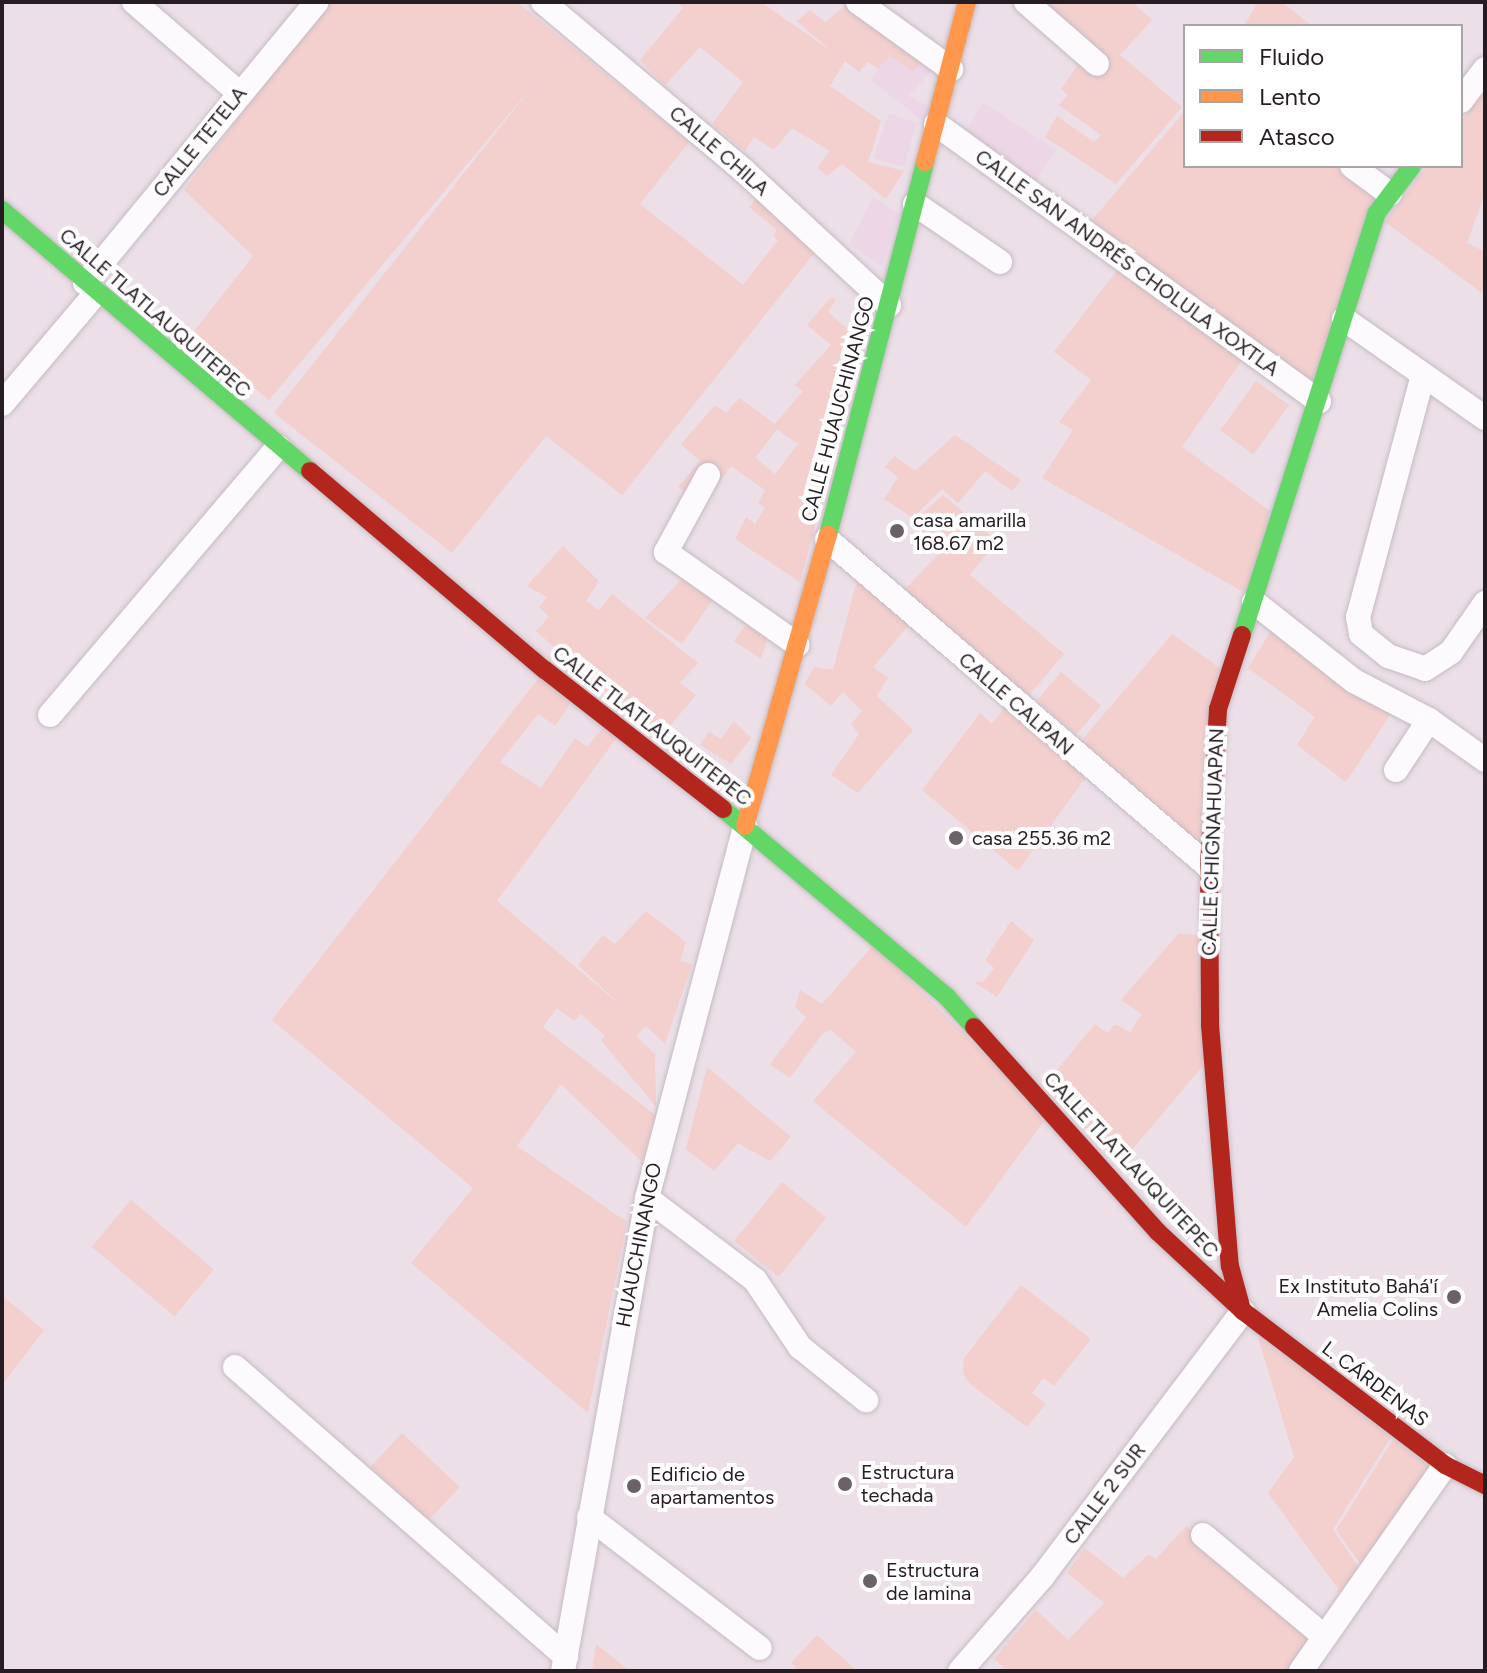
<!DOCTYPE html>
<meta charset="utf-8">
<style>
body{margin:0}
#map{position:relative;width:1487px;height:1673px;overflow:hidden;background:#ecdfe8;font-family:Figtree,sans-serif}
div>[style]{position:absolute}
.built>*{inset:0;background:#edd6e6;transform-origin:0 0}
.green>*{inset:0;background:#f3cfce;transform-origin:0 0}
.roads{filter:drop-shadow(0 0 2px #c5bbc2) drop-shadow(0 0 2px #c5bbc2)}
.street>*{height:24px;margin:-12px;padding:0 12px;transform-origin:12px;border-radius:12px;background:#fcfafc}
.fast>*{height:18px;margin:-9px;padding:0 9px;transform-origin:9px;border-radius:9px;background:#63d668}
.slow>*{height:18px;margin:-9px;padding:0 9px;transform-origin:9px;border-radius:9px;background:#ff974d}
.jam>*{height:18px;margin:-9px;padding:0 9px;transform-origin:9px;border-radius:9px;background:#b3261e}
.dots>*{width:22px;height:22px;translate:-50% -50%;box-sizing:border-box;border:4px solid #fff;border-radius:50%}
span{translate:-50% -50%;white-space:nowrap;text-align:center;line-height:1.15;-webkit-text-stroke:8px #fff;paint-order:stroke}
.street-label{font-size:20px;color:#261d24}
.poi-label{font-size:20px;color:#261d24}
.left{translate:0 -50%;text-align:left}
.right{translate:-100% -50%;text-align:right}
.frame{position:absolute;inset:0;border:4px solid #261d24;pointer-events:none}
.legend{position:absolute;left:1183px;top:24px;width:280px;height:144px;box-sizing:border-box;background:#fff;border:2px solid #a8a5a7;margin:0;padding:10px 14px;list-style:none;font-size:24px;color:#261d24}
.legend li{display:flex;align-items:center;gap:16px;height:40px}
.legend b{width:40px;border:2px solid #a8a5a7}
</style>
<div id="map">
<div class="built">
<i style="clip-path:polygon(889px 55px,926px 55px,935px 67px,908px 96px,932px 108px,929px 125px,870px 80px)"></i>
<i style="left:984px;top:103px;width:86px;height:40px;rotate:33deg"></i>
<i style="clip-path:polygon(889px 113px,916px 123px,904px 167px,873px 158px)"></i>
<i style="clip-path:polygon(873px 197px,899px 214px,882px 266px,849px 244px)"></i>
</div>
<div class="green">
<i style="clip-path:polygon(327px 2px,517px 2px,689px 142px,640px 204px,743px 285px,778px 240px,773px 236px,777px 230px,749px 207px,758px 196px,816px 251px,622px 495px,546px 436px,452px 553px,274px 413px,536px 82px,269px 400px,191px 335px,253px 256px,184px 190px)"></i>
<i style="clip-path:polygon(678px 2px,761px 2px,831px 51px,797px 21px,810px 10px,825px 22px,850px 2px,926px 55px,913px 72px,890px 55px,878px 69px,868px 62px,859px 72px,845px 61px,830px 86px,881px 121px,868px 162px,904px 171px,886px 199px,842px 164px,827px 176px,817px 167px,830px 151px,792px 128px,774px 150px,754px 137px,745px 151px,712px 124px,743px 82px,700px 47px,665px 85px,640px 60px,683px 8px)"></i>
<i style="clip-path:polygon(1017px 2px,1132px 2px,1152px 20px,1120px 55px,1182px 107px,1116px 184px,1045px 137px,1057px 116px,1094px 142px,1101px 135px,1059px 105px,1068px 95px,1061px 89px,1083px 57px)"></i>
<i style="clip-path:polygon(1258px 2px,1282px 2px,1312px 26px,1244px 26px)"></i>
<i style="clip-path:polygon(1485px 90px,1485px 193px,1467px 243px,1485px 252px,1485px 295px,1385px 222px,1427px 166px,1461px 166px,1461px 121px)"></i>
<i style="clip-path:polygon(1185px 111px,1185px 166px,1337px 166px,1378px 196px,1315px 387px,1092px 220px)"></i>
<i style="clip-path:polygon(1119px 268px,1242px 360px,1182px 447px,1270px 511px,1247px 594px,1042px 478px,1073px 430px,1059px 422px,1091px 380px,1054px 352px)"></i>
<i style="clip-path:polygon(evenodd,831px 297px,836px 300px,828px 312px,858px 338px,859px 364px,842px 353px,858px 367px,800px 582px,735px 539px,746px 517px,755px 524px,765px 508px,758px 503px,765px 490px,731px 466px,703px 505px,678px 487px,700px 461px,681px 444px,715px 405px,726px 413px,739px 398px,775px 424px,803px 391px,795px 385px,831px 345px,807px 325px,831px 297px,777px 429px,798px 444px,775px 474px,755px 458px,777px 429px)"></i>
<i style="left:1256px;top:381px;width:41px;height:61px;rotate:36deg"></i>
<i style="clip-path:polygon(955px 435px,1021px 480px,1012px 491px,985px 471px,958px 503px,942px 489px,913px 518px,884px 499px,898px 477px,885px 467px,895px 456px,915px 471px)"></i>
<i style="clip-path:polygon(943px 495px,997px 541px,970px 575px,1064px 654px,1025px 700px,903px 592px,942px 550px,912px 523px)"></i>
<i style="clip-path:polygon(563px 546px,599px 581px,586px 601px,599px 610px,612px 594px,698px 663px,680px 683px,696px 695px,659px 739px,536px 631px,549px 617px,539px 607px,547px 597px,527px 586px)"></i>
<i style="clip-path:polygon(860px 569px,914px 619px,873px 667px,888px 678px,877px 696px,913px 730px,858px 793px,831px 775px,859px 734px,851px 724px,862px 711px,843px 692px,831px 706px,805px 684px,814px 667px,833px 670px)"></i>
<i style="clip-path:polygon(686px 575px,714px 598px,682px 644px,645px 618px)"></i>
<i style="clip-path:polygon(751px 617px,770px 630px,761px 659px,734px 641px)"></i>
<i style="clip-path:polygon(1274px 626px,1392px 712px,1346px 782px,1297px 745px,1315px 717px,1248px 668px)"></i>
<i style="clip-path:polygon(1172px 634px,1225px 672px,1201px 856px,1077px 746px)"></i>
<i style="clip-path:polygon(545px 670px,572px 701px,555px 726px,538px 714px,500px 762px,541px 788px,575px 738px,587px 747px,606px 724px,621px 732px,497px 901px,624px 1008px,578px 965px,603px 935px,615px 944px,646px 911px,686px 942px,680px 961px,692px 964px,665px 1044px,646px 1026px,636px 1036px,655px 1054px,656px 1107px,601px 1040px,605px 1036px,581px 1014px,574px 1021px,557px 1008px,543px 1027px,655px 1115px,642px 1162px,561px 1084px,517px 1146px,627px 1222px,588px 1413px,411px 1263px,473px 1188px,272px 1020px)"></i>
<i style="left:1061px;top:672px;width:52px;height:38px;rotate:40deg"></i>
<i style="clip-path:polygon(1007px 704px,1088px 774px,1018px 871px,922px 790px,980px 713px,992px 724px)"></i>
<i style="clip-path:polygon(734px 721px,751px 738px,731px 764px,700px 745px,709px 732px,721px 739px)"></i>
<i style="clip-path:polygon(1011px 921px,1034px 940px,997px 997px,974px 982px,983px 982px,994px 968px,985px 960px)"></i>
<i style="clip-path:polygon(1178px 934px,1201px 935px,1206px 1062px,1121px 1163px,1044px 1086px,1095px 1024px,1108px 1033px,1115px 1024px,1130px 1032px,1142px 1014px,1121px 1000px)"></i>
<i style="clip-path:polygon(874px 944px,1047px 1117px,966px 1227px,813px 1101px,856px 1052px,831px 1030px,823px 1033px,790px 1078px,770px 1064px,806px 1017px,795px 1007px,800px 990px,822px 1004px)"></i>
<i style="clip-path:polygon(707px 1067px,791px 1137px,770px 1161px,738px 1143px,714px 1171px,686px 1149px)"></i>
<i style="left:782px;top:1182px;width:57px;height:76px;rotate:39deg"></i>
<i style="left:131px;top:1200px;width:108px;height:61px;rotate:40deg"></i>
<i style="clip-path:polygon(1021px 1285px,1091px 1339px,1054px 1386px,1043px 1378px,1032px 1393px,1046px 1404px,1027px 1427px,969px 1383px,963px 1373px,964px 1358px)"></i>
<i style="clip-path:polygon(2px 1296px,44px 1330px,2px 1385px)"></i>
<i style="clip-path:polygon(1258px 1337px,1391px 1437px,1333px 1529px,1360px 1570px,1341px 1593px,1268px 1493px,1294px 1457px)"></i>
<i style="left:402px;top:1433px;width:79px;height:46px;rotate:43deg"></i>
<i style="clip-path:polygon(1393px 1440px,1433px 1469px,1365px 1570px,1336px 1530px)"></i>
<i style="clip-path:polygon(1186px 1526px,1315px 1636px,1288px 1671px,1008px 1671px,994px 1659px,1036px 1610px,1068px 1640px,1104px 1603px,1067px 1573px,1085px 1548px,1123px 1578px,1148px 1555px,1156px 1559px)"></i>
<i style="clip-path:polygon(817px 1635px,857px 1671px,799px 1671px,791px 1663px)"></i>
<i style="clip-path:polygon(596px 1644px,630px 1671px,592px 1671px)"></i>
</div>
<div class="roads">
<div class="street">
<i style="left:134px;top:2px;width:139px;rotate:40.9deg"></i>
<i style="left:543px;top:2px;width:261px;rotate:40deg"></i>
<i style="left:743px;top:170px;width:199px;rotate:42.8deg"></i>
<i style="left:858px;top:2px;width:115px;rotate:35.8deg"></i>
<i style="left:1026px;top:2px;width:94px;rotate:41.1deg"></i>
<i style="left:1461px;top:101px;width:40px;rotate:-53deg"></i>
<i style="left:936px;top:124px;width:473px;rotate:35.9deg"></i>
<i style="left:1352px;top:166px;width:47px;rotate:36.4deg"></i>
<i style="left:915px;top:204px;width:103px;rotate:34.3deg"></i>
<i style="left:85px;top:283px;width:364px;rotate:-50.5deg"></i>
<i style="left:1344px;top:319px;width:172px;rotate:35.1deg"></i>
<i style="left:1423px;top:375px;width:251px;rotate:105deg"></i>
<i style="left:1358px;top:617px;width:17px;rotate:80deg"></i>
<i style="left:1361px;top:634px;width:35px;rotate:39deg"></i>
<i style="left:1388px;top:656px;width:39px;rotate:19deg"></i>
<i style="left:1425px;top:669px;width:31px;rotate:-33deg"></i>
<i style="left:1451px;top:652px;width:60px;rotate:-55.2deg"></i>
<i style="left:2px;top:404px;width:145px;rotate:-49.7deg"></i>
<i style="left:708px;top:475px;width:88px;rotate:118.6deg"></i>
<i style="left:666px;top:552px;width:161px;rotate:35.2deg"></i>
<i style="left:827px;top:539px;width:503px;rotate:40.65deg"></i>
<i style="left:1254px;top:602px;width:127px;rotate:38.3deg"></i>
<i style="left:1354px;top:681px;width:85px;rotate:27.5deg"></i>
<i style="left:1429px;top:720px;width:69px;rotate:35.5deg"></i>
<i style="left:50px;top:715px;width:352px;rotate:-49.6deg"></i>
<i style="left:1396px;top:770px;width:60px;rotate:-56.6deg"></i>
<i style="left:647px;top:1198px;width:136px;rotate:37.2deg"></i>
<i style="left:755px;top:1280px;width:81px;rotate:56.1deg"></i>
<i style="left:800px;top:1347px;width:85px;rotate:38.8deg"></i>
<i style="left:235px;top:1367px;width:440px;rotate:41.2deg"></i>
<i style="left:589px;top:1517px;width:215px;rotate:37.5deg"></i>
<i style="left:1203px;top:1535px;width:158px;rotate:39.9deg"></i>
<i style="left:563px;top:1671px;width:480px;rotate:-79.9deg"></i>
<i style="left:647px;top:1198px;width:385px;rotate:-75.2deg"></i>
<i style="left:960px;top:1671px;width:125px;rotate:-48.9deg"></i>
<i style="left:1042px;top:1577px;width:333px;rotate:-52.9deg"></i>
<i style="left:1301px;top:1671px;width:251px;rotate:-55deg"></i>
</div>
<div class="fast">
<i style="left:2px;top:210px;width:404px;rotate:40.3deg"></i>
<i style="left:828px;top:535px;width:385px;rotate:-75.4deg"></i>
<i style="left:1242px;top:635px;width:442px;rotate:-72.3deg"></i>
<i style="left:1376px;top:214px;width:60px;rotate:-53.1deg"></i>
<i style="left:723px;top:809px;width:292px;rotate:40deg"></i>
<i style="left:947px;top:997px;width:40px;rotate:48deg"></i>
</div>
<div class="slow">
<i style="left:925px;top:162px;width:165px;rotate:-75.3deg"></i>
<i style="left:745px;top:826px;width:303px;rotate:-74.1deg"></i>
</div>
<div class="jam">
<i style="left:310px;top:471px;width:308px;rotate:40.3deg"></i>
<i style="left:545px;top:670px;width:226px;rotate:38deg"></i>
<i style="left:1242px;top:635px;width:78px;rotate:108deg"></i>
<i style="left:1218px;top:709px;width:158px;rotate:93.3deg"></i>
<i style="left:1209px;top:867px;width:158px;rotate:89.6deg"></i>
<i style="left:1210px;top:1025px;width:242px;rotate:85.3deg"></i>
<i style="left:1230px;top:1266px;width:46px;rotate:74.7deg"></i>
<i style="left:974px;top:1027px;width:275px;rotate:48.1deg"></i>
<i style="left:1158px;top:1232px;width:116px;rotate:42.9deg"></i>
<i style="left:1243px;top:1311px;width:254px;rotate:37.3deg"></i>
<i style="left:1445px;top:1465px;width:45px;rotate:26.6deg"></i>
</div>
</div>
<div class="dots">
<i style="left:897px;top:531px;background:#6b6169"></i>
<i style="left:956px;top:838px;background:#6b6169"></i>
<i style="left:1454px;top:1297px;background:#6b6169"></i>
<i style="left:845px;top:1484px;background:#6b6169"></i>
<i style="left:634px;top:1486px;background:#6b6169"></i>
<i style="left:870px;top:1581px;background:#6b6169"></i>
</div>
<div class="street-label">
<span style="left:200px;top:142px;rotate:-51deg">CALLE TETELA</span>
<span style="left:719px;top:151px;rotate:41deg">CALLE CHILA</span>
<span style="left:1127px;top:263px;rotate:36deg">CALLE SAN ANDRÉS CHOLULA XOXTLA</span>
<span style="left:155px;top:313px;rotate:41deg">CALLE TLATLAUQUITEPEC</span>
<span style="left:838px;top:409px;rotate:-75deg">CALLE HUAUCHINANGO</span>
<span style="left:1016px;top:704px;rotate:41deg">CALLE CALPAN</span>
<span style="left:652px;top:726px;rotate:38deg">CALLE TLATLAUQUITEPEC</span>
<span style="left:1213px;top:842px;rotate:-88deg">CALLE CHIGNAHUAPAN</span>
<span style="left:1131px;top:1165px;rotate:47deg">CALLE TLATLAUQUITEPEC</span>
<span style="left:639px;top:1245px;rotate:-79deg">HUAUCHINANGO</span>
<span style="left:1375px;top:1384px;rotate:37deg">L. CÁRDENAS</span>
<span style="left:1105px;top:1494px;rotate:-53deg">CALLE 2 SUR</span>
</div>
<div class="poi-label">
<span class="left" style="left:913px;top:532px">casa amarilla<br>168.67 m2</span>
<span class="left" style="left:972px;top:838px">casa 255.36 m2</span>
<span class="right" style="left:1438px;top:1298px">Ex Instituto Bahá'í<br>Amelia Colins</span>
<span class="left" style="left:861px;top:1484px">Estructura<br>techada</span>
<span class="left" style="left:650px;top:1486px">Edificio de<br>apartamentos</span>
<span class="left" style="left:886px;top:1582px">Estructura<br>de lamina</span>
</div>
<div class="frame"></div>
<ul class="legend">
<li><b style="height:10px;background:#63d668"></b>Fluido</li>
<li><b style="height:10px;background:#ff974d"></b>Lento</li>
<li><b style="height:10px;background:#b3261e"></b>Atasco</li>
</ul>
</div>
